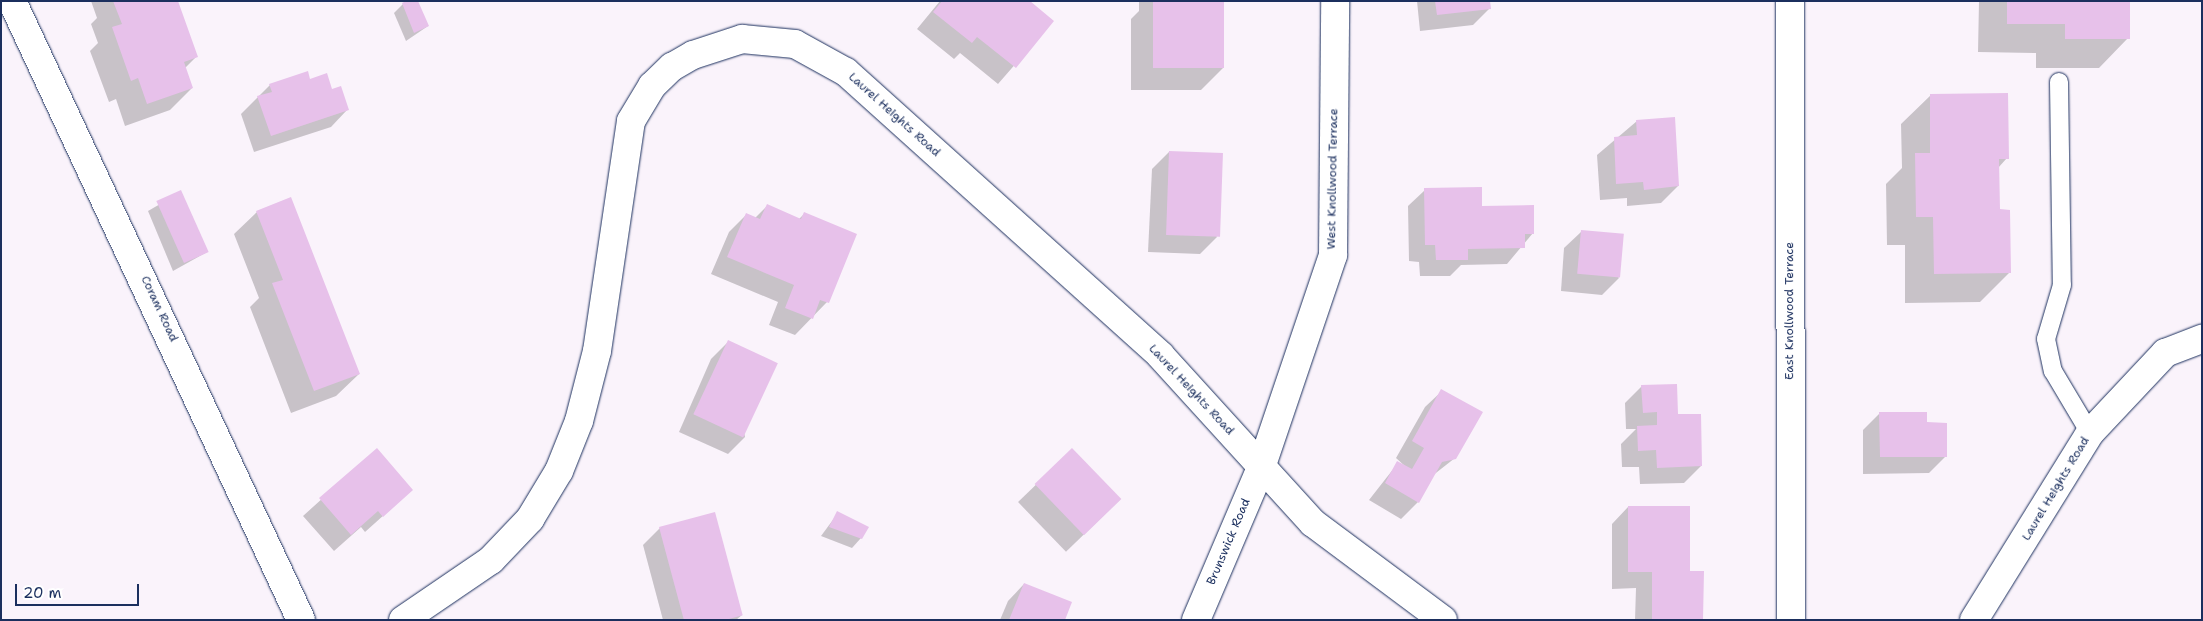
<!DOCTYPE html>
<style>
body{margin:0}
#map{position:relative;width:2203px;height:621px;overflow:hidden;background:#faf3fb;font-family:"Shantell Sans",sans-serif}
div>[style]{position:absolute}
.shadow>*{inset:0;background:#0003;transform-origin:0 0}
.building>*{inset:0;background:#e7c1ea;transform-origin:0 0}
.roads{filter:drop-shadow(0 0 1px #1b2f5e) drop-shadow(0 0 1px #1b2f5e)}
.service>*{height:18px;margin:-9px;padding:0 9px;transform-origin:9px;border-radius:9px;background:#fff}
.minor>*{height:28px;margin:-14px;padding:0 14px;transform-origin:14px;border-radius:14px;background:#fff}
.tertiary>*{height:28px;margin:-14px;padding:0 14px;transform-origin:14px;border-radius:14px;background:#fff}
span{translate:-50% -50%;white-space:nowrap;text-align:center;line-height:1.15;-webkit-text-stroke:4px #fff;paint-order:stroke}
.street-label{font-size:12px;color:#1b2f5e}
.frame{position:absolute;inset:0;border:2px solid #1b2f5e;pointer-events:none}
.scale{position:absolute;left:15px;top:584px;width:124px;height:22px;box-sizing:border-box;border:2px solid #1b2f5e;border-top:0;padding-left:6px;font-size:15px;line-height:18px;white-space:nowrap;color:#1b2f5e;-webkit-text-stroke:4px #fff;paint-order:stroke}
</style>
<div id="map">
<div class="shadow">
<i style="clip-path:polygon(91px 1px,177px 1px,196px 57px,185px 68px,192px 88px,170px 110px,125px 126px,116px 99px,109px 102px,90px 51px,98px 43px,91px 24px,97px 18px)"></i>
<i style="clip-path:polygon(940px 1px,1028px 1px,1053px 21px,998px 84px,960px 53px,954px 59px,917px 29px)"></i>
<i style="clip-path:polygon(1139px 1px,1223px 1px,1224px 67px,1201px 90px,1131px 90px,1131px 19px,1139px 11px)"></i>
<i style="clip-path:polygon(1417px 1px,1489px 1px,1490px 8px,1473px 25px,1420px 31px)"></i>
<i style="clip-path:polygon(1979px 1px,2129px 1px,2128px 38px,2099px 68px,2036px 68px,2036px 53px,1978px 52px)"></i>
<i style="clip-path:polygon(403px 4px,428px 26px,406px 41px,394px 13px)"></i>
<i style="clip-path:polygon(310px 81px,332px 91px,347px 110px,331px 127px,254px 152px,241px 114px,270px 85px)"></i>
<i style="clip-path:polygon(1931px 95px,2007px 158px,1998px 168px,1998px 211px,2009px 273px,1980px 302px,1905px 303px,1905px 245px,1887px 245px,1886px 184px,1902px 168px,1901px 124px)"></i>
<i style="clip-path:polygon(1637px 121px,1678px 186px,1661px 203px,1627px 206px,1627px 198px,1600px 200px,1597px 155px)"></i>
<i style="clip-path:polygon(1169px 152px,1217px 237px,1200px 254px,1148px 252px,1152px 169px)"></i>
<i style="clip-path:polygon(1425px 190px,1481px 207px,1533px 233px,1507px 264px,1461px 265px,1450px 276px,1420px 276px,1419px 262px,1409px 261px,1408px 206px)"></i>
<i style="clip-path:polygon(181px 192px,207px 252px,173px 271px,148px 211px)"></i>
<i style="clip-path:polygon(767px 206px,799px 219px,804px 214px,827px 302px,795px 335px,769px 325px,778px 302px,711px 274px,729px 232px,746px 215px,755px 218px)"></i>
<i style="clip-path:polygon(257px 212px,359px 374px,336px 396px,291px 413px,250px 307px,259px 298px,234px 234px)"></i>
<i style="clip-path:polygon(1581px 232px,1619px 278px,1602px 295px,1561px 291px,1564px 248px)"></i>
<i style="clip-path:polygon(728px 342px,745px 437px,728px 454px,679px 432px,711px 359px)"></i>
<i style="clip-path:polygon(1642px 386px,1677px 416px,1701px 466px,1684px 483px,1640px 484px,1639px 467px,1622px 467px,1621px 444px,1636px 429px,1626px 429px,1625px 403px)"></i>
<i style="clip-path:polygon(1442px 391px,1455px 458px,1432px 476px,1418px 502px,1401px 519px,1369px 500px,1398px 463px,1407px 468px,1396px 458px,1425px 407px)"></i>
<i style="clip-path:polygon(1880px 413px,1946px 456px,1929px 473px,1863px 474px,1863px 430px)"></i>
<i style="clip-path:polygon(376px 450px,394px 506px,365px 532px,361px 527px,334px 551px,303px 516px)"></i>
<i style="left:1072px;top:450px;width:69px;height:75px;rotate:46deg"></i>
<i style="clip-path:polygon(1628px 507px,1689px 572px,1702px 620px,1635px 620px,1636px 588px,1612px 589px,1612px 524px)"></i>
<i style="clip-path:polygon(838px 513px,861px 538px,852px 548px,821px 536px)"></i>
<i style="clip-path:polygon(660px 528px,742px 615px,736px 620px,663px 620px,643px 545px)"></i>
<i style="clip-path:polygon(1024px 584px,1063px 620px,1000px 620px,1008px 601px)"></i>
</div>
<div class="building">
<i style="clip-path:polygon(113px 1px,178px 1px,198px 57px,184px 62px,193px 88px,147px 104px,138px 78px,131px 81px,112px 27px,122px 24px)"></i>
<i style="clip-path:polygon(406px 1px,418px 1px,429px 26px,414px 33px,402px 3px)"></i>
<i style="clip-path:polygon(942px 1px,1030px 1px,1054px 21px,1016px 68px,977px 37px,972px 43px,933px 12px)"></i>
<i style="left:1153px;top:1px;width:71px;height:67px"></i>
<i style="clip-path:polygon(1435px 1px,1490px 1px,1491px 9px,1437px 15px)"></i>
<i style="clip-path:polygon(2007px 1px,2130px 1px,2130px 39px,2065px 39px,2065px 24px,2007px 24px)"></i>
<i style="clip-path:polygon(308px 71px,310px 79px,327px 73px,332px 89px,341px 86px,349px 110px,271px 136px,257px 96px,272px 92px,269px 84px)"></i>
<i style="clip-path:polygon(2008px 93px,2009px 159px,1999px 159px,2000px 209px,2010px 210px,2011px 273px,1934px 274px,1933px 217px,1916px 217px,1915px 153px,1930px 153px,1930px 94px)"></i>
<i style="clip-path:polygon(1675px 117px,1679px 186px,1644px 190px,1643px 182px,1616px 184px,1614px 137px,1637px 135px,1636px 120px)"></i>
<i style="left:1169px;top:151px;width:54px;height:84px;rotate:2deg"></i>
<i style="clip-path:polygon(1482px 187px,1482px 206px,1534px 205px,1534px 234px,1525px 234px,1525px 248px,1468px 249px,1468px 260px,1436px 260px,1435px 245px,1425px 245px,1424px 188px)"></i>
<i style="left:181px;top:190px;width:68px;height:27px;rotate:66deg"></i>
<i style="clip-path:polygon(291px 197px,360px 374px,314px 391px,272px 283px,283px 280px,256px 211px)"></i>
<i style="clip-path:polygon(767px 204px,801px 219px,804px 212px,857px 234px,829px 303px,820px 300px,813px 319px,785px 308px,794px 285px,727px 257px,746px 213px,760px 219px)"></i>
<i style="left:1581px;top:230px;width:43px;height:44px;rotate:5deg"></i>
<i style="left:728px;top:340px;width:55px;height:82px;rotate:25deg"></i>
<i style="clip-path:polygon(1677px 384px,1678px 414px,1701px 414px,1702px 466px,1657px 468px,1656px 450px,1638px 451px,1637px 426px,1657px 425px,1657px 412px,1643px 413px,1641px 385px)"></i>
<i style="clip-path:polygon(1441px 389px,1483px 412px,1456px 459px,1442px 462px,1419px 503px,1385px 483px,1397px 461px,1412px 469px,1424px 448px,1412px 441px)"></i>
<i style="clip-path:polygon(1879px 412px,1927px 412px,1927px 422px,1947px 423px,1947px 457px,1880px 457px)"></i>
<i style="clip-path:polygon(377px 448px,413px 490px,383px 517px,378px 511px,351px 535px,319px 498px)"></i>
<i style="left:1072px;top:448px;width:71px;height:52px;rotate:46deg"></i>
<i style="clip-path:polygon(1628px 506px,1690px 506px,1690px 571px,1704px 571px,1703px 620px,1652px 620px,1652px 572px,1628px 572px)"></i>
<i style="clip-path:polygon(837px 511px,869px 527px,862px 539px,829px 527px)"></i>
<i style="left:715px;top:512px;width:107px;height:58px;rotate:75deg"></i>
<i style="clip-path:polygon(1024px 583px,1072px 602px,1065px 620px,1009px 620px)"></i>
</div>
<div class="roads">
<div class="service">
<i style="left:2059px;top:82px;width:203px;rotate:89.2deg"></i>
<i style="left:2062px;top:285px;width:56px;rotate:106.5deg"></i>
<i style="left:2046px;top:339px;width:33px;rotate:78deg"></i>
<i style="left:2053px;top:371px;width:72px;rotate:59.2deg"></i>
</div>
<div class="minor">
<i style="left:1790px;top:1px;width:619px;rotate:89.91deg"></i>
<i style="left:403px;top:620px;width:107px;rotate:-34.3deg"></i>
<i style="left:491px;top:560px;width:57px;rotate:-46.4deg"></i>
<i style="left:530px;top:519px;width:56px;rotate:-58.9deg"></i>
<i style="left:559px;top:471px;width:54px;rotate:-68.2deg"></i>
<i style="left:579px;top:421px;width:72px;rotate:-75.6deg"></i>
<i style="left:597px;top:351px;width:232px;rotate:-81.6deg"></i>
<i style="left:631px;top:121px;width:41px;rotate:-59deg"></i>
<i style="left:652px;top:86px;width:28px;rotate:-44deg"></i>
<i style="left:672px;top:67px;width:24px;rotate:-30deg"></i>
<i style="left:693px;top:55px;width:52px;rotate:-18.1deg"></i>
<i style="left:742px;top:39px;width:53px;rotate:5.4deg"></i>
<i style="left:795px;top:44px;width:58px;rotate:28.8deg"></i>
<i style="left:846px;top:72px;width:423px;rotate:42deg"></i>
<i style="left:1160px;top:355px;width:227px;rotate:47.7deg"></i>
<i style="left:1313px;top:523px;width:162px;rotate:36.7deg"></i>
<i style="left:1196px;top:620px;width:168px;rotate:-66.9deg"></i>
<i style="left:1262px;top:465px;width:222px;rotate:-71.3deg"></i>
<i style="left:1333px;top:255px;width:254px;rotate:-89.5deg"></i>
<i style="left:1974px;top:620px;width:220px;rotate:-58.2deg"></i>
<i style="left:2090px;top:433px;width:110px;rotate:-46.8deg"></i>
<i style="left:2165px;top:353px;width:40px;rotate:-21deg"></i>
</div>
<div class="tertiary">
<i style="left:12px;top:1px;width:683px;rotate:64.97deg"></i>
</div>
</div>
<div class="street-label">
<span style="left:894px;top:115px;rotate:42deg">Laurel Heights Road</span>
<span style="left:1333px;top:179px;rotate:-89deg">West Knollwood Terrace</span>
<span style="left:159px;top:309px;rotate:65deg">Coram Road</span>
<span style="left:1790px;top:311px;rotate:-90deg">East Knollwood Terrace</span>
<span style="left:1191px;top:390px;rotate:47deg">Laurel Heights Road</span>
<span style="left:2056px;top:489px;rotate:-59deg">Laurel Heights Road</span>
<span style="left:1229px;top:542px;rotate:-67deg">Brunswick Road</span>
</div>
<div class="frame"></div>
<div class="scale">20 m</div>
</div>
